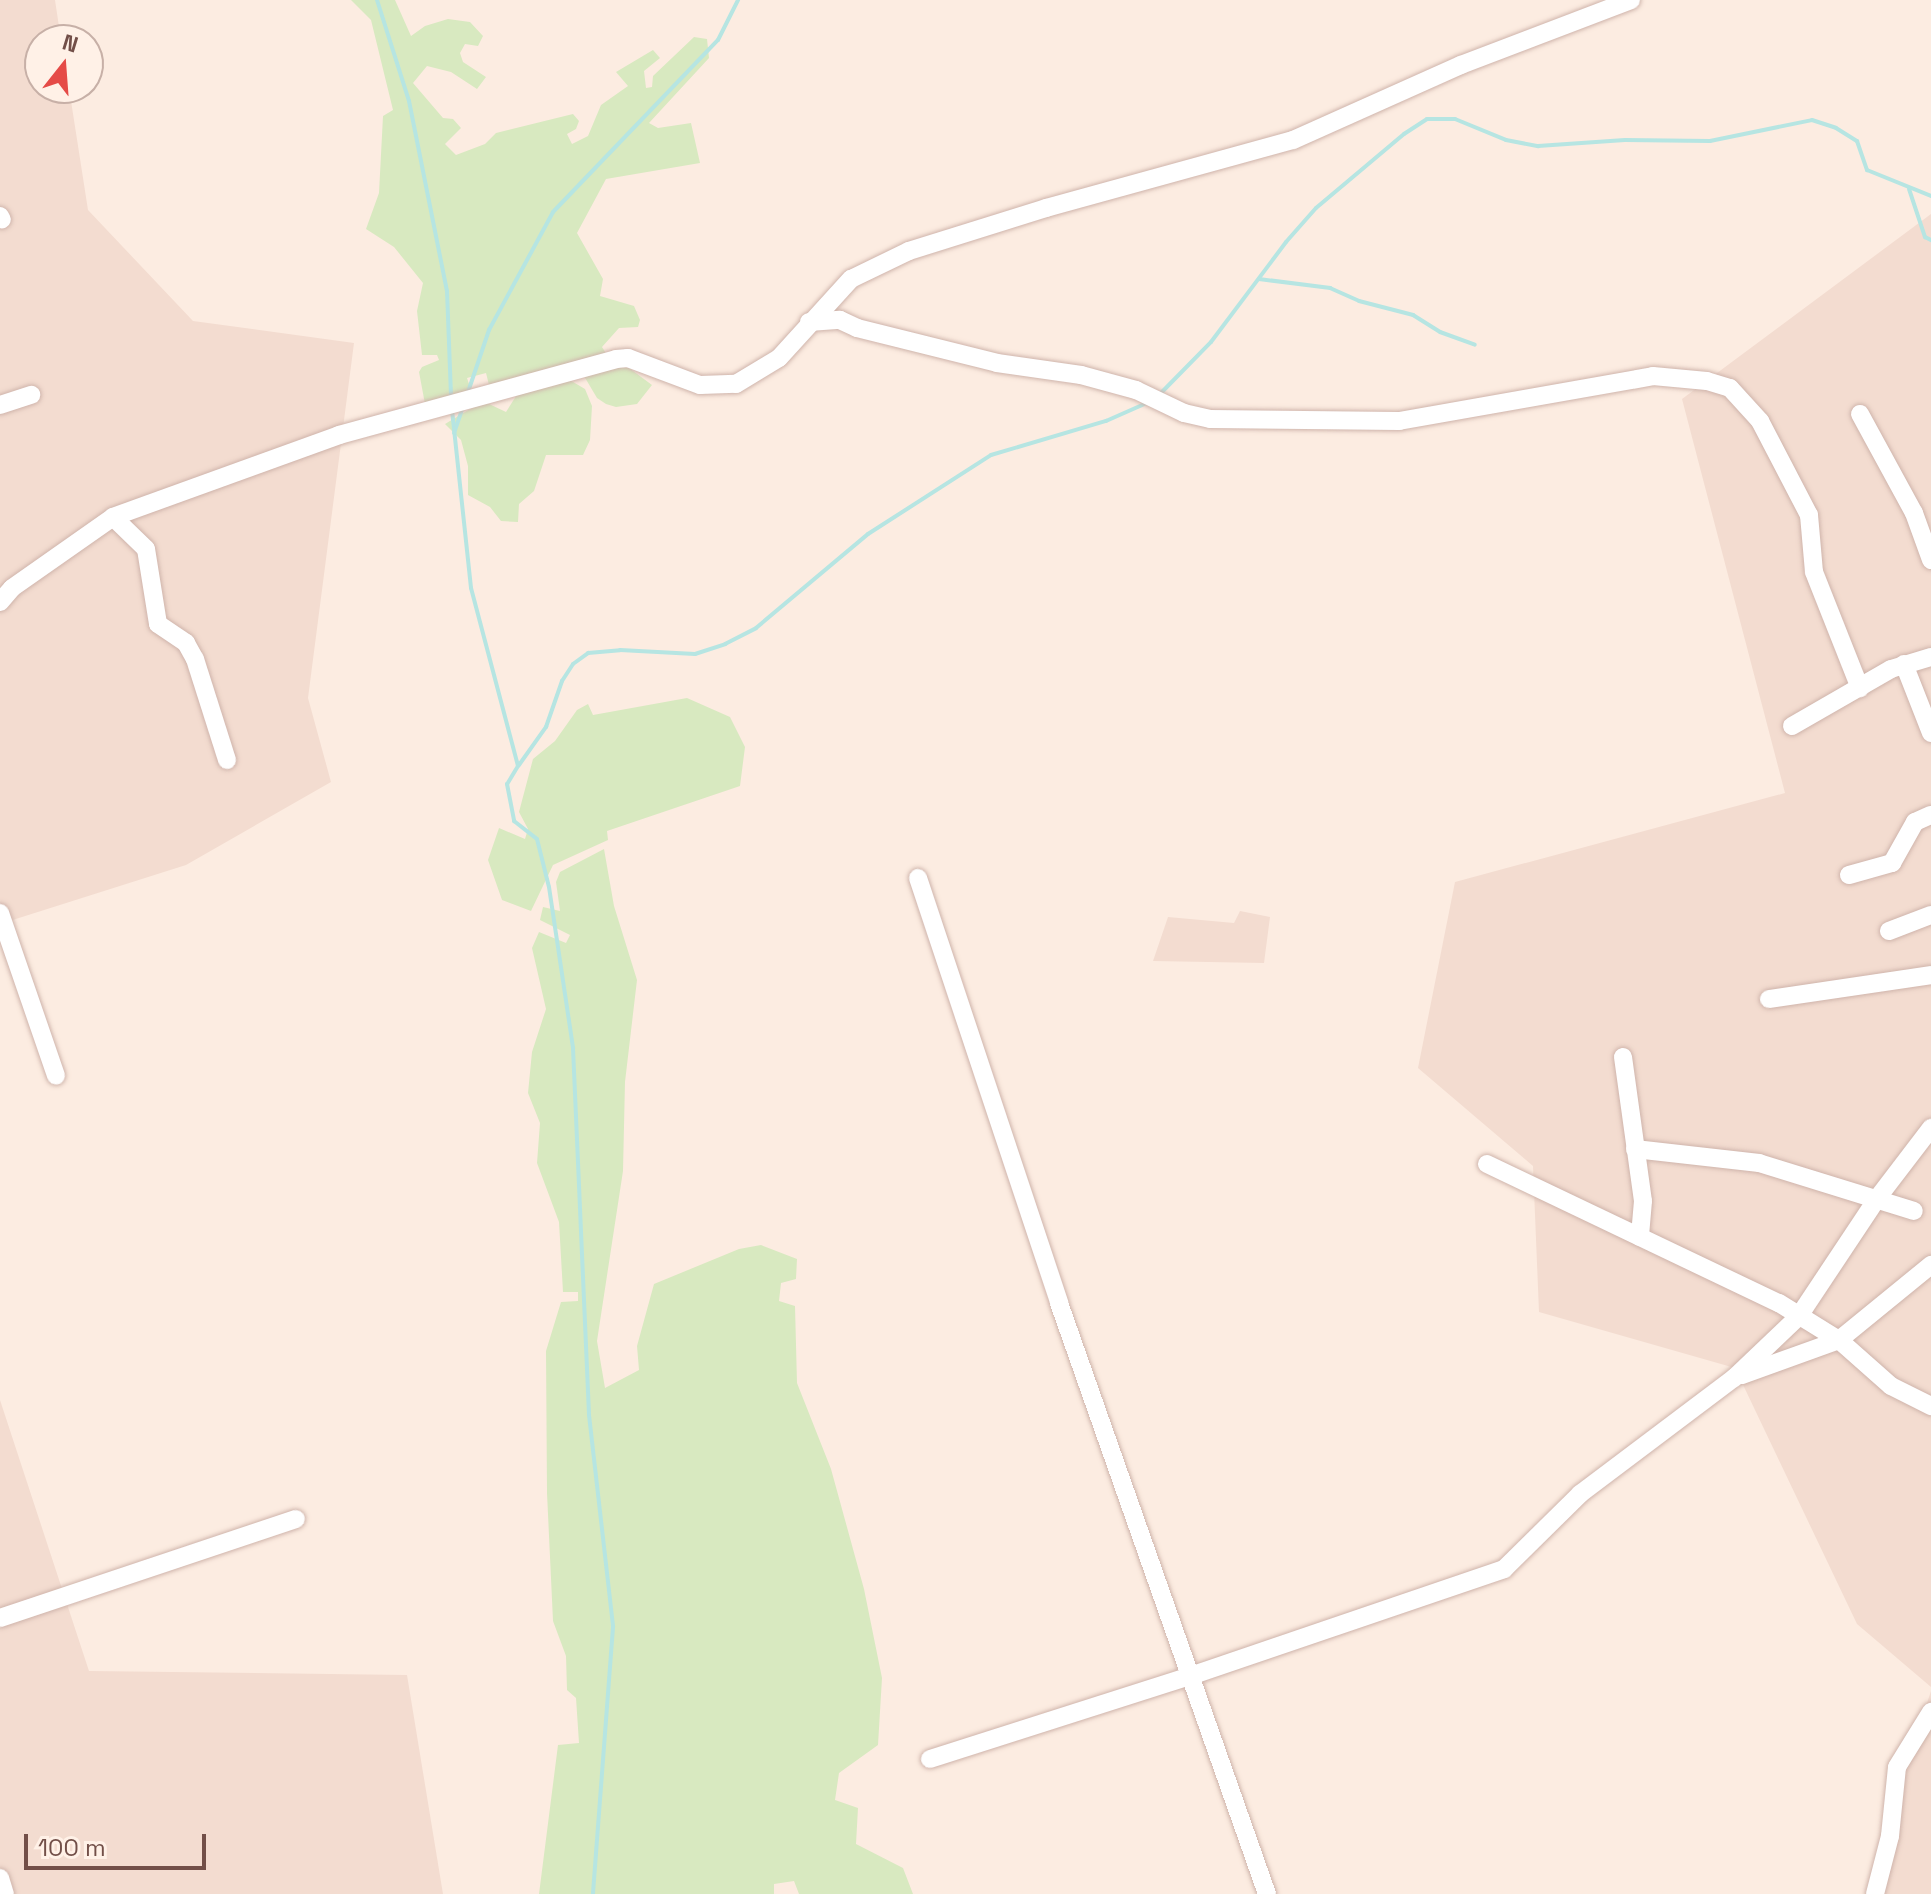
<!DOCTYPE html>
<style>
body{margin:0}
#map{position:relative;width:1931px;height:1894px;overflow:hidden;background:#fcece1;font-family:"Space Grotesk",sans-serif}
div>[style]{position:absolute}
.residential>*{inset:0;background:#f3dcd0}
.green>*{inset:0;background:#d8e9c0}
.stream>*{height:4px;margin:-2px;padding:0 2px;transform-origin:2px;border-radius:2px;background:#b6e5e2}
.roads{filter:drop-shadow(0 0 2px #cfb4ab) drop-shadow(0 0 2px #cfb4ab)}
.minor>*{height:18px;margin:-9px;padding:0 9px;transform-origin:9px;border-radius:9px;background:#fff}
span{translate:-50% -50%;white-space:nowrap;text-align:center;line-height:1.15;-webkit-text-stroke:6px #fff1e7;paint-order:stroke}
.north{position:absolute;left:24px;top:24px;width:80px;height:80px;box-sizing:border-box;background:#fff1e7;border:2px solid #c7b0a7;border-radius:50%;rotate:17deg;font-size:22px;font-weight:700;line-height:32px;text-align:center;color:#724f48}
.north::after{content:'';display:block;margin:auto;width:28px;height:36px;background:#e54b47;clip-path:polygon(50% 0,100% 100%,50% 72%,0 100%)}
.scale{position:absolute;left:24px;top:1834px;width:182px;height:36px;box-sizing:border-box;border:4px solid #724f48;border-top:0;padding-left:10px;font-size:24px;line-height:28px;white-space:nowrap;color:#724f48;-webkit-text-stroke:6px #fff1e7;paint-order:stroke}
</style>
<div id="map">
<div class="residential">
<i style="clip-path:polygon(0 0,55px 0,61px 40px,40px 40px,40px 88px,69px 88px,88px 210px,193px 321px,354px 343px,308px 698px,331px 782px,186px 865px,0 924px)"></i>
<i style="clip-path:polygon(1931px 214px,1931px 1687px,1857px 1624px,1735px 1368px,1539px 1312px,1533px 1166px,1418px 1068px,1455px 882px,1785px 793px,1682px 399px)"></i>
<i style="clip-path:polygon(1240px 911px,1270px 917px,1264px 963px,1153px 961px,1168px 917px,1234px 923px)"></i>
<i style="clip-path:polygon(0 1400px,89px 1671px,407px 1675px,443px 1894px,0 1894px)"></i>
<i style="clip-path:polygon(1931px 1691px,1931px 1894px,1878px 1894px,1871px 1875px)"></i>
</div>
<div class="green">
<i style="clip-path:polygon(351px 0,395px 0,411px 36px,425px 26px,448px 19px,470px 22px,483px 36px,478px 46px,465px 44px,460px 53px,463px 62px,486px 77px,477px 89px,451px 72px,427px 66px,413px 83px,443px 118px,453px 119px,461px 128px,445px 144px,456px 155px,485px 144px,496px 133px,573px 114px,579px 121px,576px 129px,567px 134px,572px 144px,588px 136px,601px 105px,628px 86px,616px 72px,653px 50px,660px 58px,644px 71px,646px 88px,652px 87px,653px 76px,694px 37px,707px 39px,709px 58px,649px 123px,658px 128px,691px 123px,700px 163px,606px 179px,577px 233px,603px 279px,600px 296px,634px 306px,640px 320px,638px 327px,619px 328px,602px 347px,607px 355px,490px 389px,486px 373px,467px 378px,472px 393px,425px 404px,419px 372px,422px 367px,439px 360px,437px 355px,422px 355px,417px 311px,423px 283px,394px 247px,366px 229px,379px 193px,383px 116px,393px 110px,371px 20px)"></i>
<i style="clip-path:polygon(613px 366px,629px 368px,652px 385px,637px 404px,616px 407px,606px 404px,597px 398px,584px 376px)"></i>
<i style="clip-path:polygon(568px 379px,585px 389px,592px 406px,590px 440px,583px 455px,546px 455px,534px 491px,519px 504px,518px 522px,501px 521px,490px 507px,468px 495px,468px 466px,461px 440px,445px 424px,475px 406px,487px 403px,506px 412px,518px 393px)"></i>
<i style="clip-path:polygon(687px 698px,730px 717px,745px 747px,740px 786px,607px 831px,608px 840px,553px 865px,531px 911px,502px 900px,488px 860px,499px 828px,525px 839px,528px 829px,519px 812px,533px 759px,555px 741px,577px 710px,588px 704px,593px 715px)"></i>
<i style="clip-path:polygon(604px 849px,614px 906px,637px 980px,625px 1082px,623px 1171px,597px 1341px,605px 1388px,639px 1370px,637px 1346px,654px 1284px,739px 1249px,761px 1245px,797px 1259px,796px 1279px,781px 1283px,779px 1301px,795px 1306px,797px 1383px,831px 1469px,864px 1589px,882px 1678px,878px 1745px,839px 1773px,835px 1800px,858px 1808px,856px 1844px,903px 1868px,913px 1894px,799px 1894px,794px 1881px,774px 1884px,774px 1894px,539px 1894px,558px 1745px,579px 1743px,576px 1698px,567px 1690px,566px 1656px,553px 1621px,547px 1493px,546px 1351px,561px 1302px,578px 1301px,578px 1292px,563px 1292px,559px 1222px,537px 1163px,540px 1123px,528px 1093px,532px 1052px,546px 1009px,532px 948px,539px 932px,566px 943px,570px 935px,540px 920px,543px 907px,560px 911px,556px 882px,560px 872px)"></i>
</div>
<div class="stream">
<i style="left:377px;top:0;width:106px;rotate:72.4deg"></i>
<i style="left:409px;top:101px;width:194px;rotate:78.7deg"></i>
<i style="left:447px;top:291px;width:106px;rotate:87.8deg"></i>
<i style="left:1909px;top:189px;width:51px;rotate:71.6deg"></i>
<i style="left:1925px;top:237px;width:7px;rotate:27deg"></i>
<i style="left:1259px;top:279px;width:72px;rotate:7.2deg"></i>
<i style="left:1330px;top:288px;width:32px;rotate:24deg"></i>
<i style="left:1359px;top:301px;width:56px;rotate:14.5deg"></i>
<i style="left:1413px;top:315px;width:32px;rotate:32deg"></i>
<i style="left:1440px;top:332px;width:37px;rotate:20deg"></i>
<i style="left:467px;top:395px;width:69px;rotate:-71.3deg"></i>
<i style="left:489px;top:330px;width:134px;rotate:-61.5deg"></i>
<i style="left:553px;top:212px;width:238px;rotate:-46.2deg"></i>
<i style="left:718px;top:40px;width:45px;rotate:-63.4deg"></i>
<i style="left:1159px;top:395px;width:74px;rotate:-45.5deg"></i>
<i style="left:1211px;top:342px;width:125px;rotate:-53.1deg"></i>
<i style="left:1286px;top:242px;width:45px;rotate:-48.6deg"></i>
<i style="left:1316px;top:208px;width:115px;rotate:-40.1deg"></i>
<i style="left:1404px;top:134px;width:27px;rotate:-33deg"></i>
<i style="left:1427px;top:119px;width:28px"></i>
<i style="left:1455px;top:119px;width:55px;rotate:22.4deg"></i>
<i style="left:1506px;top:140px;width:33px;rotate:11deg"></i>
<i style="left:1538px;top:146px;width:87px;rotate:-3.9deg"></i>
<i style="left:1625px;top:140px;width:85px;rotate:0.7deg"></i>
<i style="left:1710px;top:141px;width:104px;rotate:-11.6deg"></i>
<i style="left:1812px;top:120px;width:25px;rotate:18deg"></i>
<i style="left:1836px;top:128px;width:25px;rotate:32deg"></i>
<i style="left:1857px;top:141px;width:31px;rotate:71deg"></i>
<i style="left:1867px;top:170px;width:69px;rotate:22.1deg"></i>
<i style="left:452px;top:410px;width:179px;rotate:83.9deg"></i>
<i style="left:471px;top:588px;width:184px;rotate:75.2deg"></i>
<i style="left:518px;top:766px;width:21px;rotate:121deg"></i>
<i style="left:507px;top:784px;width:38px;rotate:79deg"></i>
<i style="left:514px;top:821px;width:29px;rotate:38deg"></i>
<i style="left:537px;top:839px;width:49px;rotate:76deg"></i>
<i style="left:549px;top:887px;width:163px;rotate:81.5deg"></i>
<i style="left:573px;top:1048px;width:367px;rotate:87.5deg"></i>
<i style="left:589px;top:1415px;width:213px;rotate:83.5deg"></i>
<i style="left:613px;top:1627px;width:268px;rotate:94.3deg"></i>
<i style="left:454px;top:433px;width:28px;rotate:-71deg"></i>
<i style="left:519px;top:765px;width:47px;rotate:-54.6deg"></i>
<i style="left:546px;top:727px;width:49px;rotate:-70.8deg"></i>
<i style="left:562px;top:681px;width:20px;rotate:-57deg"></i>
<i style="left:573px;top:664px;width:19px;rotate:-36deg"></i>
<i style="left:588px;top:653px;width:32px;rotate:-5deg"></i>
<i style="left:620px;top:650px;width:75px;rotate:3.1deg"></i>
<i style="left:695px;top:654px;width:32px;rotate:-18deg"></i>
<i style="left:725px;top:644px;width:35px;rotate:-27deg"></i>
<i style="left:756px;top:628px;width:146px;rotate:-40deg"></i>
<i style="left:868px;top:534px;width:146px;rotate:-32.7deg"></i>
<i style="left:991px;top:455px;width:120px;rotate:-16.5deg"></i>
<i style="left:1106px;top:421px;width:47px;rotate:-23.8deg"></i>
</div>
<div class="roads">
<div class="minor">
<i style="left:0;top:216px;width:4px;rotate:63deg"></i>
<i style="left:809px;top:322px;width:31px;rotate:-4deg"></i>
<i style="left:840px;top:320px;width:19px;rotate:25deg"></i>
<i style="left:857px;top:328px;width:144px;rotate:14deg"></i>
<i style="left:997px;top:363px;width:85px;rotate:8.1deg"></i>
<i style="left:1081px;top:375px;width:57px;rotate:15.3deg"></i>
<i style="left:1136px;top:390px;width:53px;rotate:25.6deg"></i>
<i style="left:1184px;top:413px;width:27px;rotate:13deg"></i>
<i style="left:1210px;top:419px;width:189px;rotate:0.6deg"></i>
<i style="left:1399px;top:421px;width:258px;rotate:-10deg"></i>
<i style="left:1653px;top:376px;width:54px;rotate:5.3deg"></i>
<i style="left:1707px;top:381px;width:24px;rotate:17deg"></i>
<i style="left:1730px;top:388px;width:45px;rotate:47.7deg"></i>
<i style="left:1760px;top:421px;width:106px;rotate:62.5deg"></i>
<i style="left:1809px;top:515px;width:57px;rotate:85deg"></i>
<i style="left:1814px;top:572px;width:125px;rotate:68.4deg"></i>
<i style="left:0;top:405px;width:33px;rotate:-18deg"></i>
<i style="left:1860px;top:414px;width:113px;rotate:61.4deg"></i>
<i style="left:1914px;top:513px;width:50px;rotate:70.1deg"></i>
<i style="left:113px;top:517px;width:46px;rotate:44.1deg"></i>
<i style="left:146px;top:549px;width:76px;rotate:80.9deg"></i>
<i style="left:158px;top:624px;width:34px;rotate:34deg"></i>
<i style="left:186px;top:643px;width:18px;rotate:61deg"></i>
<i style="left:195px;top:659px;width:106px;rotate:72.4deg"></i>
<i style="left:0;top:602px;width:18px;rotate:-49deg"></i>
<i style="left:12px;top:588px;width:123px;rotate:-35.1deg"></i>
<i style="left:113px;top:517px;width:240px;rotate:-19.9deg"></i>
<i style="left:339px;top:435px;width:287px;rotate:-15.3deg"></i>
<i style="left:616px;top:359px;width:12px;rotate:-5deg"></i>
<i style="left:628px;top:358px;width:77px;rotate:20.6deg"></i>
<i style="left:700px;top:385px;width:36px;rotate:-2deg"></i>
<i style="left:736px;top:384px;width:50px;rotate:-31.2deg"></i>
<i style="left:779px;top:358px;width:107px;rotate:-47.7deg"></i>
<i style="left:851px;top:279px;width:64px;rotate:-25.8deg"></i>
<i style="left:909px;top:251px;width:144px;rotate:-17.4deg"></i>
<i style="left:1046px;top:208px;width:256px;rotate:-15.4deg"></i>
<i style="left:1293px;top:140px;width:184px;rotate:-24.1deg"></i>
<i style="left:1461px;top:65px;width:182px;rotate:-20.9deg"></i>
<i style="left:1904px;top:664px;width:74px;rotate:68.6deg"></i>
<i style="left:1792px;top:726px;width:114px;rotate:-29.9deg"></i>
<i style="left:1891px;top:669px;width:42px;rotate:-16.7deg"></i>
<i style="left:1849px;top:875px;width:45px;rotate:-15.6deg"></i>
<i style="left:1892px;top:863px;width:47px;rotate:-60.7deg"></i>
<i style="left:1915px;top:822px;width:17px;rotate:-24deg"></i>
<i style="left:918px;top:878px;width:448px;rotate:71.6deg"></i>
<i style="left:1059px;top:1303px;width:627px;rotate:70.61deg"></i>
<i style="left:0;top:913px;width:172px;rotate:71deg"></i>
<i style="left:1889px;top:931px;width:45px;rotate:-20.9deg"></i>
<i style="left:1769px;top:999px;width:164px;rotate:-8.4deg"></i>
<i style="left:1623px;top:1057px;width:145px;rotate:82.1deg"></i>
<i style="left:1643px;top:1201px;width:36px;rotate:95deg"></i>
<i style="left:1635px;top:1149px;width:125px;rotate:6.4deg"></i>
<i style="left:1759px;top:1163px;width:162px;rotate:17.2deg"></i>
<i style="left:1487px;top:1164px;width:323px;rotate:25.5deg"></i>
<i style="left:1779px;top:1303px;width:70px;rotate:31.7deg"></i>
<i style="left:1839px;top:1340px;width:69px;rotate:41.5deg"></i>
<i style="left:1891px;top:1386px;width:45px;rotate:26.6deg"></i>
<i style="left:1742px;top:1375px;width:103px;rotate:-19.8deg"></i>
<i style="left:1839px;top:1340px;width:119px;rotate:-39.2deg"></i>
<i style="left:0;top:1618px;width:312px;rotate:-18.5deg"></i>
<i style="left:930px;top:1759px;width:273px;rotate:-17.7deg"></i>
<i style="left:1190px;top:1676px;width:332px;rotate:-18.8deg"></i>
<i style="left:1504px;top:1569px;width:107px;rotate:-44.6deg"></i>
<i style="left:1580px;top:1494px;width:193px;rotate:-37deg"></i>
<i style="left:1734px;top:1378px;width:90px;rotate:-43.6deg"></i>
<i style="left:1799px;top:1316px;width:139px;rotate:-56.4deg"></i>
<i style="left:1876px;top:1200px;width:91px;rotate:-52.6deg"></i>
<i style="left:0;top:1878px;width:17px;rotate:73deg"></i>
<i style="left:1875px;top:1894px;width:60px;rotate:-75.5deg"></i>
<i style="left:1890px;top:1836px;width:69px;rotate:-84.2deg"></i>
<i style="left:1897px;top:1767px;width:65px;rotate:-58.3deg"></i>
</div>
</div>
<div class="north">N</div>
<div class="scale">100 m</div>
</div>
